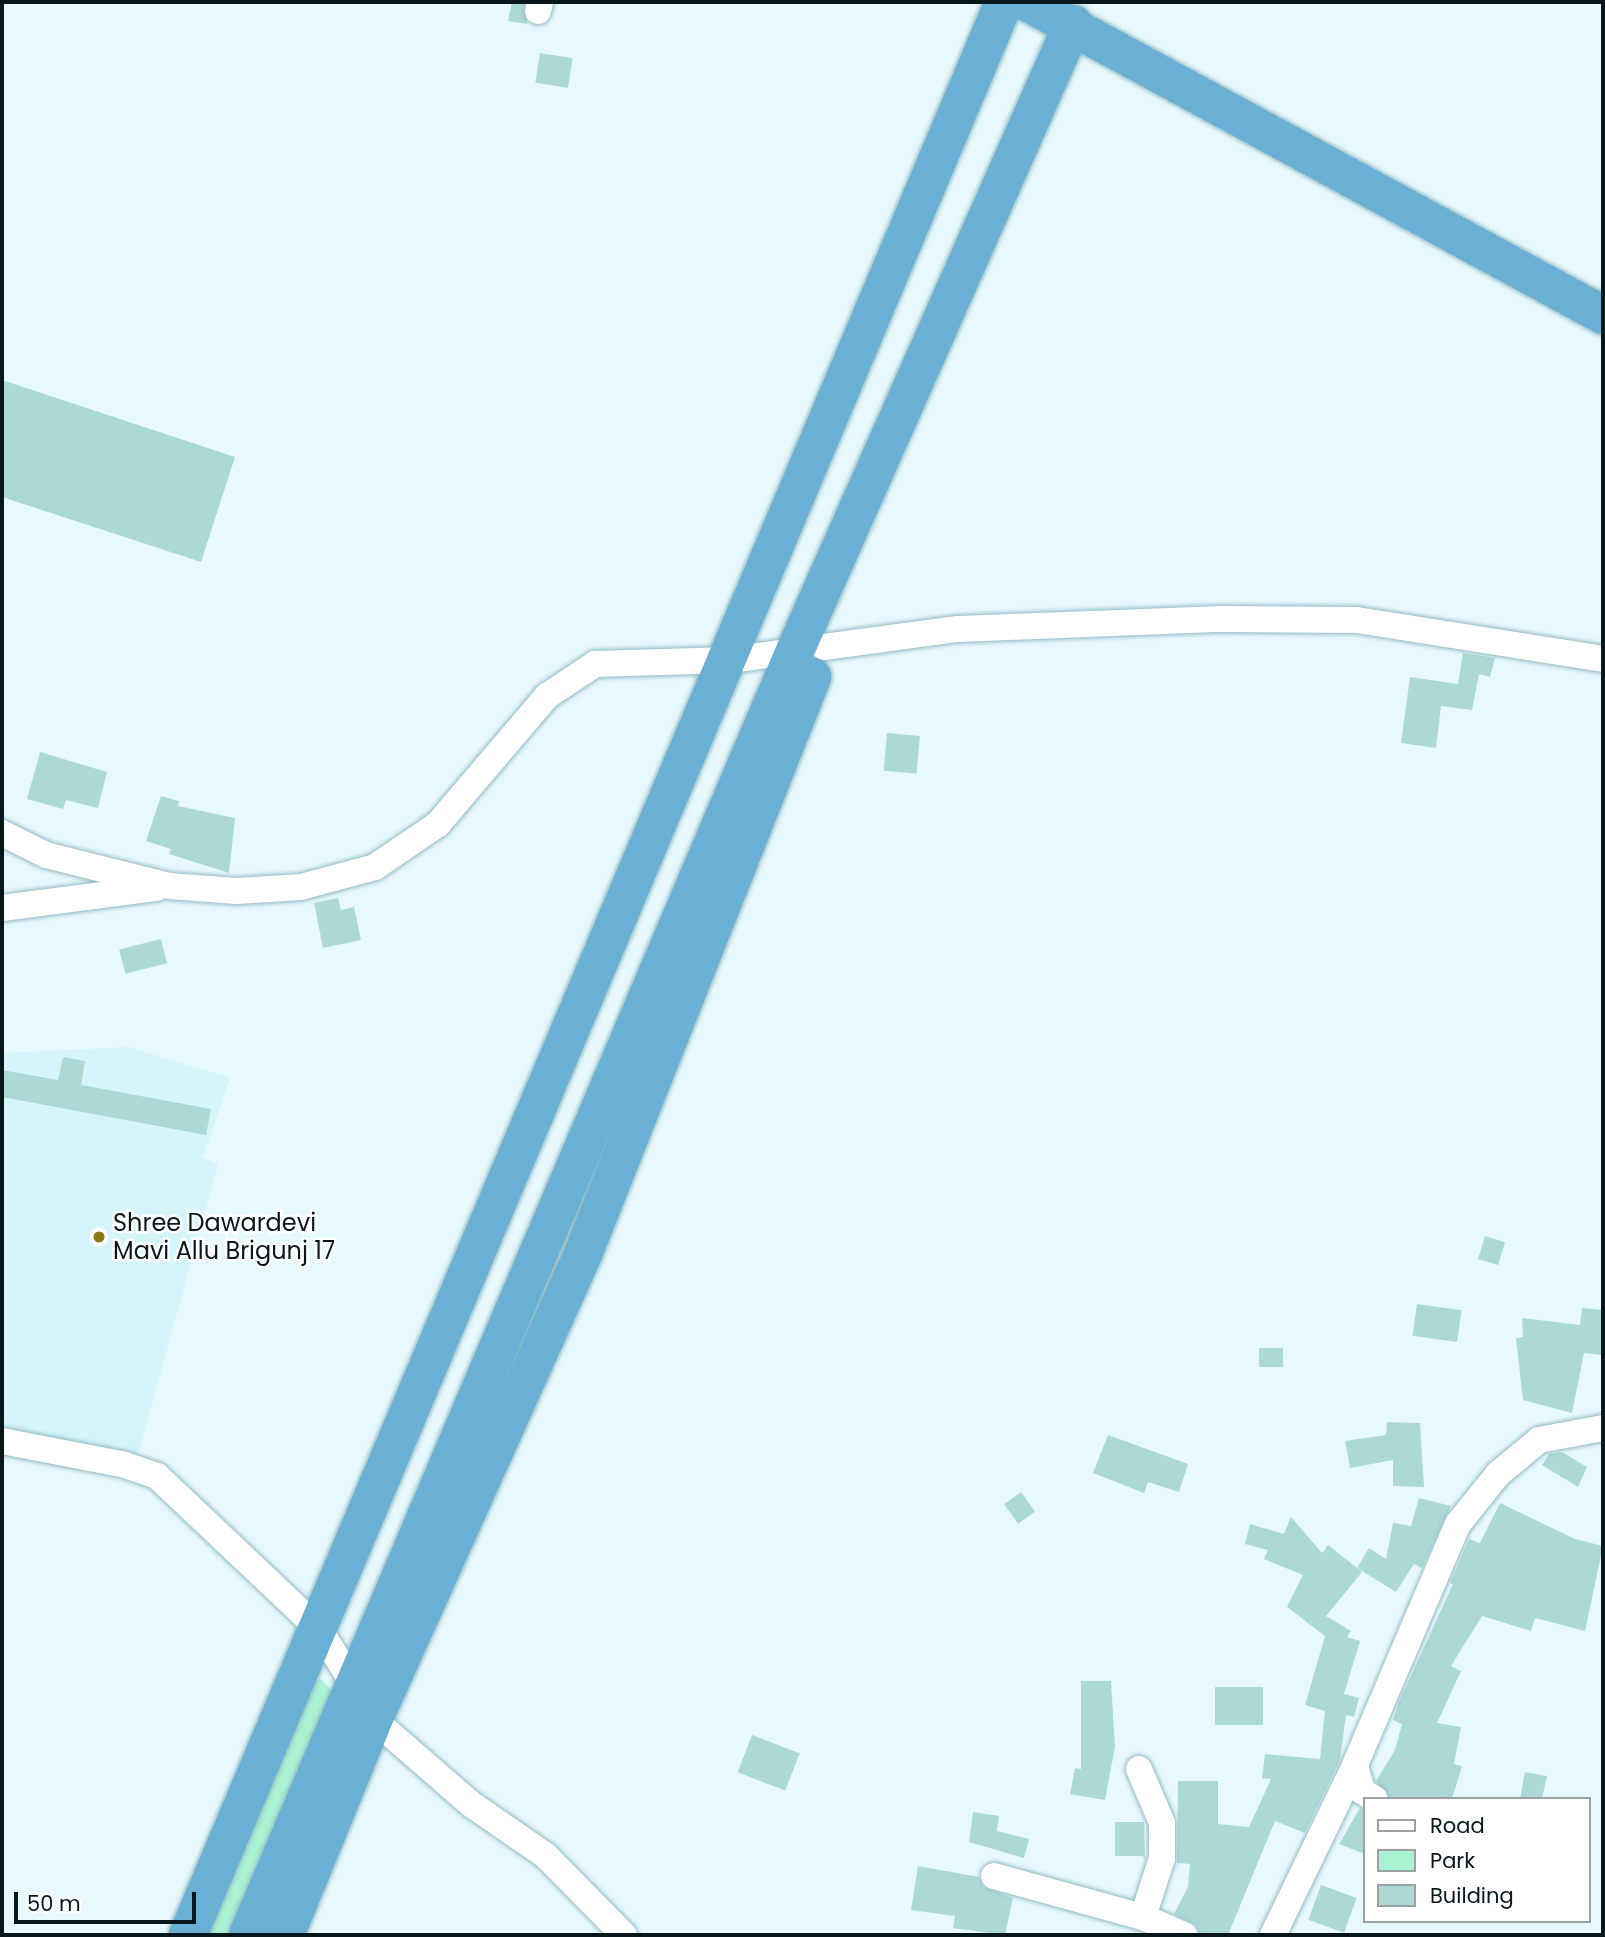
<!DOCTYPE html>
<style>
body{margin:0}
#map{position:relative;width:1605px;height:1937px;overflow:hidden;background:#e8f9fd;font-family:Poppins,sans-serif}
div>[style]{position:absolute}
.built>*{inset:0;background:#d5f5fb}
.green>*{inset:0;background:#aaf3d2}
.building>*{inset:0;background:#add9d5;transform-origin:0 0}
.roads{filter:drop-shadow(0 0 2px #90bac3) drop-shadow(0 0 2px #90bac3)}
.minor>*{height:26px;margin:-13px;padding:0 13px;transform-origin:13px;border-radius:13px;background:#fff}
.trunk>*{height:38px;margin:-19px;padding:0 19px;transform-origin:19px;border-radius:19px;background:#6aafd4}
.dots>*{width:19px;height:19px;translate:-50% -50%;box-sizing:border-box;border:4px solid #fff;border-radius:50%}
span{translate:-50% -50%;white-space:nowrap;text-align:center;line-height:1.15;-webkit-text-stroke:5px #fff;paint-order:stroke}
.poi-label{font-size:24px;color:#07171a}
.left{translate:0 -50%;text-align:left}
.frame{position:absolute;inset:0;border:4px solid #07171a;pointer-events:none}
.legend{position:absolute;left:1363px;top:1797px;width:228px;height:126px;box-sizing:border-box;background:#fff;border:2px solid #9ca2a3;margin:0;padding:9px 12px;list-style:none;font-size:21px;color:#07171a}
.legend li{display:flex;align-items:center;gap:14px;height:35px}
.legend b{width:35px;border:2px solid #9ca2a3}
.scale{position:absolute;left:14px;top:1892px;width:182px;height:32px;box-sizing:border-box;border:4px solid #07171a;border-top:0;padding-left:9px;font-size:21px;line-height:24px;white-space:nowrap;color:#07171a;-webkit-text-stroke:5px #fff;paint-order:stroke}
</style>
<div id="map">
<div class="built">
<i style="clip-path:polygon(129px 1047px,230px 1078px,203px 1157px,218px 1165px,138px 1455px,2px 1431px,2px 1053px)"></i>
</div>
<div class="green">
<i style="clip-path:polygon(321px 1679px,333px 1692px,231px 1935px,206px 1935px,313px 1680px)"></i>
</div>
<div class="building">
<i style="clip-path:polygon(512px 2px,524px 2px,527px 24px,508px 21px)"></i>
<i style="left:540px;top:53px;width:33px;height:30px;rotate:9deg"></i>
<i style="clip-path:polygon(2px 380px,235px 457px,201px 562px,2px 497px)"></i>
<i style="clip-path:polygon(1463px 653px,1495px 658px,1490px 677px,1479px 674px,1472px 710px,1441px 706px,1436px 748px,1401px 743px,1410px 677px,1458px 684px)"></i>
<i style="left:887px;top:733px;width:33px;height:38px;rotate:5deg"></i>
<i style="clip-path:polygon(40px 752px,107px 772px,98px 808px,66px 800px,63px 809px,27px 799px)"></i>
<i style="clip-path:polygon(161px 796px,179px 801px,178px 806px,235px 818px,229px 873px,169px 854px,171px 849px,146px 841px)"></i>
<i style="clip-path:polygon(338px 898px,341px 910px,354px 907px,361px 940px,323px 948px,314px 903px)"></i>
<i style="left:161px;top:939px;width:25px;height:43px;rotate:76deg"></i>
<i style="clip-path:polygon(63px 1057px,85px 1061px,81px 1085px,211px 1109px,206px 1135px,2px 1097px,2px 1070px,58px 1080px)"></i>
<i style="left:1485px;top:1236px;width:21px;height:24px;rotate:17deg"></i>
<i style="left:1417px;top:1304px;width:45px;height:32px;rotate:8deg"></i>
<i style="clip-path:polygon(1582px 1308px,1603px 1310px,1603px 1355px,1584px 1353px,1572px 1413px,1523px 1400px,1516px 1338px,1523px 1337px,1522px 1318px,1580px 1325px)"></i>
<i style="left:1259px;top:1348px;width:24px;height:19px"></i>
<i style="clip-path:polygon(1387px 1422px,1420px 1423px,1424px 1487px,1393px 1486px,1393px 1460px,1350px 1468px,1345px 1441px,1386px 1435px)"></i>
<i style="clip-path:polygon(1108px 1435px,1188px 1464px,1179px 1492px,1148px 1482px,1144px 1493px,1093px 1473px)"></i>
<i style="clip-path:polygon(1562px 1452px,1587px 1467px,1578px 1487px,1542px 1465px,1549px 1454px)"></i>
<i style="left:1021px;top:1492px;width:24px;height:21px;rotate:54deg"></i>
<i style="clip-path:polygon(1419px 1498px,1451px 1506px,1422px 1568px,1414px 1564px,1396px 1592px,1357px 1568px,1369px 1548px,1386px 1559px,1393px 1523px,1411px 1526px)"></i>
<i style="clip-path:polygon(1500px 1503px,1575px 1539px,1603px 1546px,1585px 1631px,1535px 1618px,1531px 1631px,1482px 1616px,1451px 1666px,1461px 1671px,1437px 1723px,1461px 1727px,1454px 1764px,1462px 1766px,1452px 1799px,1391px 1799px,1376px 1781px,1395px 1750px,1402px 1724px,1393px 1720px,1399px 1702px,1453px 1584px,1450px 1583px,1469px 1539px,1480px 1543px)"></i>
<i style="clip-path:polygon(1291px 1517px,1322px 1553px,1328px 1545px,1362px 1572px,1326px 1616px,1351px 1631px,1347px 1637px,1360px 1641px,1344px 1694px,1359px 1698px,1354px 1717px,1346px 1715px,1340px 1760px,1305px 1833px,1275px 1821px,1228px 1935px,1200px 1935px,1196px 1925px,1174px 1914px,1188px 1887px,1190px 1864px,1177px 1863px,1178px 1781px,1218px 1781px,1218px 1824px,1249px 1827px,1271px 1779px,1262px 1778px,1265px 1754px,1320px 1759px,1325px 1711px,1305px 1705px,1325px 1636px,1287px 1607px,1303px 1575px,1264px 1559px,1268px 1550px,1245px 1544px,1250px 1524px,1284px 1534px)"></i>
<i style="clip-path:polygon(1081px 1681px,1111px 1681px,1115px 1747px,1105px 1800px,1070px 1794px,1075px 1768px,1081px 1769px)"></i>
<i style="left:1263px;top:1687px;width:38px;height:48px;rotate:90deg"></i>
<i style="left:752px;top:1735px;width:51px;height:40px;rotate:21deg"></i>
<i style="clip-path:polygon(1525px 1772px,1547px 1776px,1542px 1799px,1520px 1799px)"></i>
<i style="clip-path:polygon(1360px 1808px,1365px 1811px,1365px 1854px,1339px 1844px)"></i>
<i style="clip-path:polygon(973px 1812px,999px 1816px,997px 1831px,1029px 1839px,1024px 1858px,969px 1842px)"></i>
<i style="clip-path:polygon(1115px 1822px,1144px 1822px,1145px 1860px,1143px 1856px,1115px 1856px)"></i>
<i style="clip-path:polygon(918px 1866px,979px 1877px,983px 1887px,1013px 1898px,1005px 1935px,953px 1928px,955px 1916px,911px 1910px)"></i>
<i style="left:1321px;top:1885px;width:38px;height:37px;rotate:20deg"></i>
</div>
<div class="roads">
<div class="minor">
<i style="left:538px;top:11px;width:9px;rotate:-77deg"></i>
<i style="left:824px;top:647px;width:135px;rotate:-7.7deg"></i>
<i style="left:958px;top:629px;width:264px;rotate:-2.2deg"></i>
<i style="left:1222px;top:619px;width:135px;rotate:0.4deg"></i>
<i style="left:1357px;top:620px;width:249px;rotate:9deg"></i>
<i style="left:2px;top:833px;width:49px;rotate:26.6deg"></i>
<i style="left:46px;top:855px;width:127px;rotate:14.1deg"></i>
<i style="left:169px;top:886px;width:68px;rotate:4.2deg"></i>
<i style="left:237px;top:891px;width:64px;rotate:-3.6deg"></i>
<i style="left:301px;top:887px;width:77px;rotate:-15.1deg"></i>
<i style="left:375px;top:867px;width:76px;rotate:-34.3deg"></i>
<i style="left:438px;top:824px;width:168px;rotate:-49.6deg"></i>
<i style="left:547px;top:696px;width:58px;rotate:-33.7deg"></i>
<i style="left:595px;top:664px;width:135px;rotate:-1.7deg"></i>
<i style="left:730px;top:660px;width:66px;rotate:-7.9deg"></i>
<i style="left:2px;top:908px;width:156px;rotate:-7.4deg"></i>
<i style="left:2px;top:1441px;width:125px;rotate:11deg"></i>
<i style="left:125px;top:1465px;width:34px;rotate:19deg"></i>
<i style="left:157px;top:1476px;width:221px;rotate:43.4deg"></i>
<i style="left:318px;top:1628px;width:115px;rotate:57.4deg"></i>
<i style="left:380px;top:1725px;width:121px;rotate:41deg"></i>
<i style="left:471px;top:1804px;width:91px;rotate:34.7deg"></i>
<i style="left:546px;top:1856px;width:111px;rotate:45.4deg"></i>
<i style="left:1355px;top:1765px;width:27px;rotate:75deg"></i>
<i style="left:1362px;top:1791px;width:15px;rotate:32deg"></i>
<i style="left:1139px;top:1769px;width:59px;rotate:66.9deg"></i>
<i style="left:1162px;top:1823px;width:35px;rotate:90deg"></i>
<i style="left:1162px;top:1858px;width:62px;rotate:107.9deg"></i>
<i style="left:994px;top:1876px;width:155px;rotate:15.4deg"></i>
<i style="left:1143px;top:1917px;width:45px;rotate:23.7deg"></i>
<i style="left:1273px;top:1935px;width:189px;rotate:-64.2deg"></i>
<i style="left:1355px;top:1765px;width:262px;rotate:-66.9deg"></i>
<i style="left:1458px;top:1524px;width:64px;rotate:-51.3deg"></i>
<i style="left:1498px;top:1474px;width:53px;rotate:-39.7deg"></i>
<i style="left:1539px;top:1440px;width:65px;rotate:-10.6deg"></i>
</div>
<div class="trunk">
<i style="left:1027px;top:2px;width:656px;rotate:28.52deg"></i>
<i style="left:188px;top:1935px;width:2098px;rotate:-67.11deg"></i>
<i style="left:248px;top:1935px;width:1396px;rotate:-66.93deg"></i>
<i style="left:795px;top:651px;width:686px;rotate:-66.09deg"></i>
<i style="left:285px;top:1935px;width:235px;rotate:-67.7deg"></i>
<i style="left:374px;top:1718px;width:509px;rotate:-65.75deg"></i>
<i style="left:583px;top:1254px;width:621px;rotate:-68.35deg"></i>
</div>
</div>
<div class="dots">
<i style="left:99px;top:1237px;background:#8d771b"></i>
</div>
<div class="poi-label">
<span class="left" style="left:113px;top:1237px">Shree Dawardevi<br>Mavi Allu Brigunj 17</span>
</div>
<div class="frame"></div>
<ul class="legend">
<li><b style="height:9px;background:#fff"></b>Road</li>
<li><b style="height:19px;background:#aaf3d2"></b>Park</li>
<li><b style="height:19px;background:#add9d5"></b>Building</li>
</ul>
<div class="scale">50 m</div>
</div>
